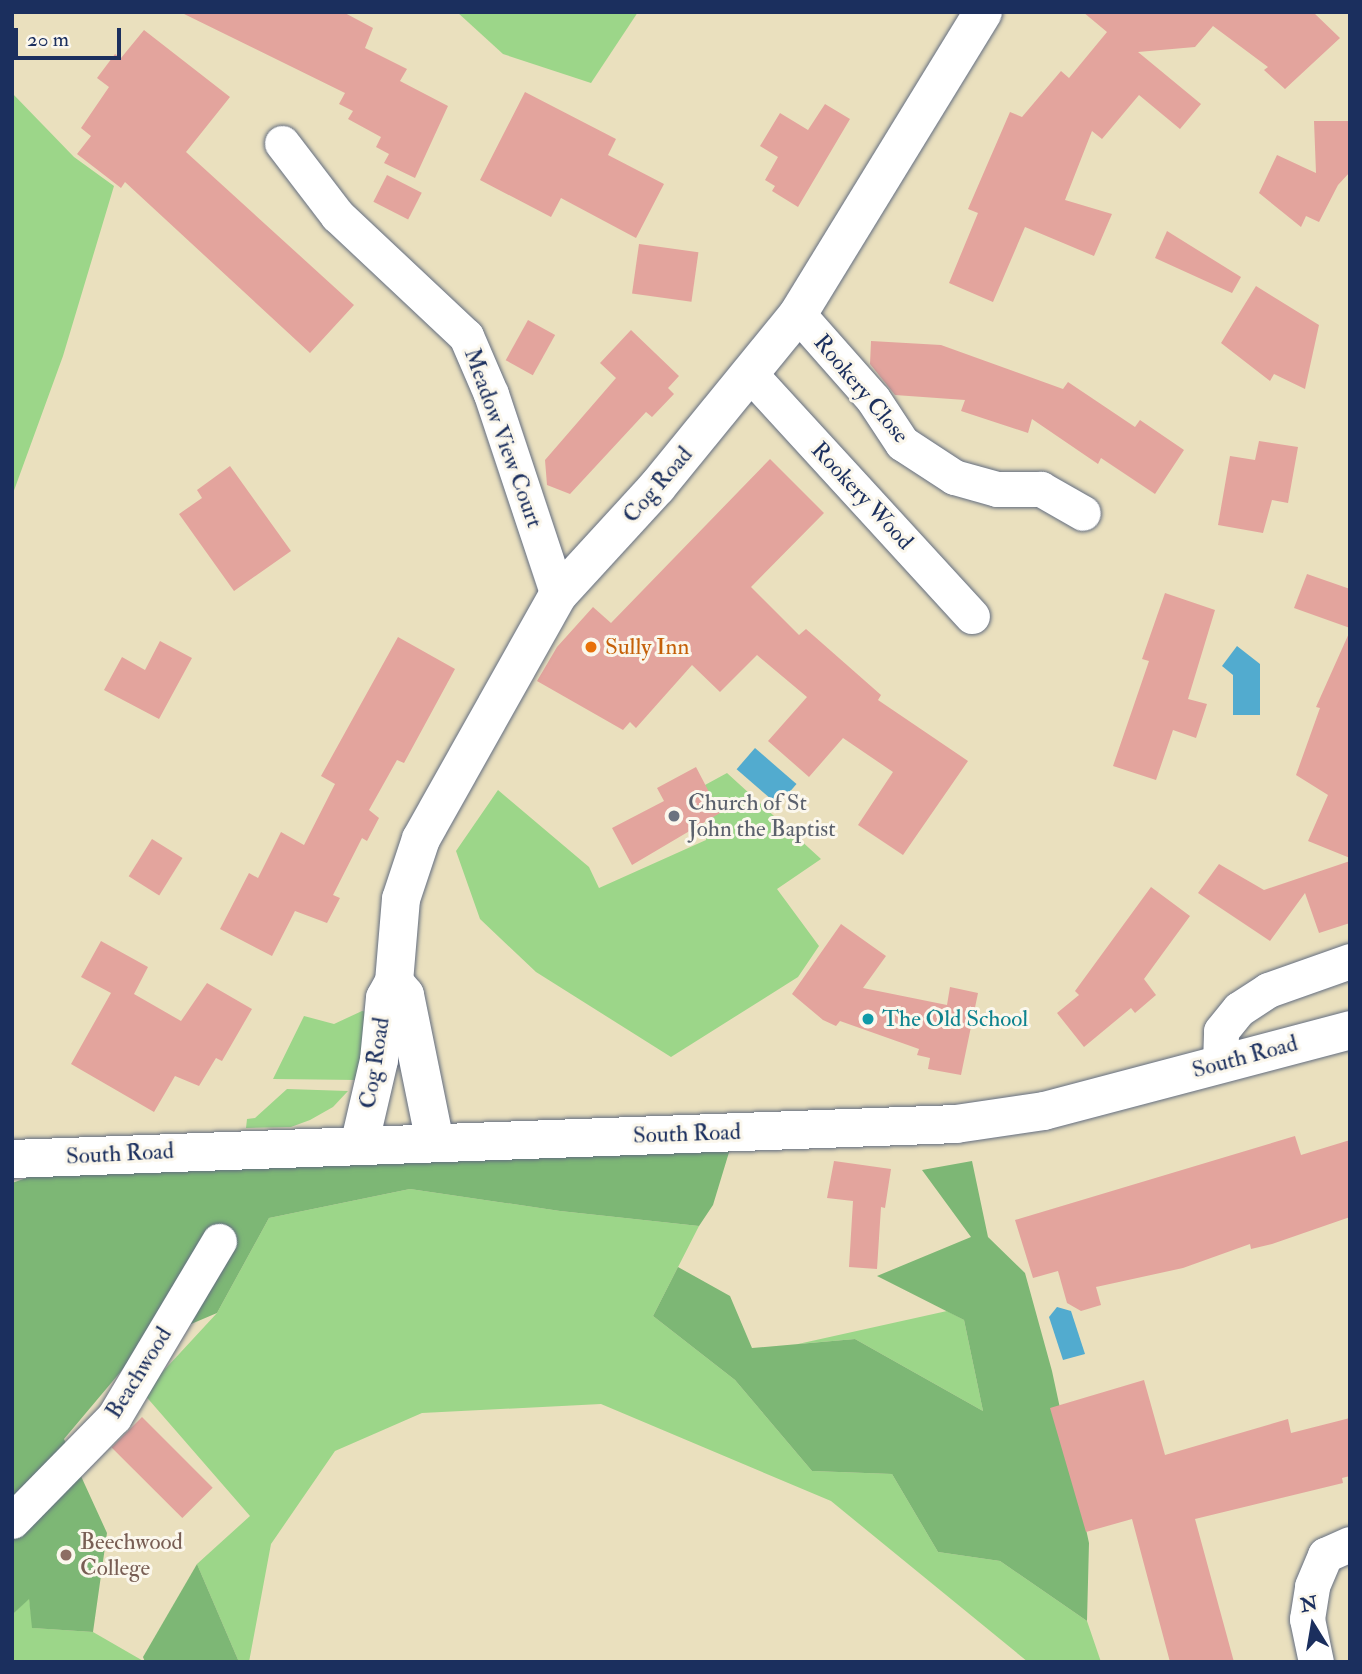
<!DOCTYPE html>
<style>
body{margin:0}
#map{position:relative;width:1362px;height:1674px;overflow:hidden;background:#eae0be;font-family:"IM FELL Double Pica",serif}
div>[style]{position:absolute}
.green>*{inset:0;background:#9cd689}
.forest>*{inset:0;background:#7db775}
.water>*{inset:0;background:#52abcf;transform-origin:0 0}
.building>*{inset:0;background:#e3a49d;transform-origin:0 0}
.roads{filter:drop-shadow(0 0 2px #636d80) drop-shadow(0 0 2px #636d80)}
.minor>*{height:35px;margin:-17.5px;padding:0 17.5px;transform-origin:17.5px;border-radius:17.5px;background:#fff}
.tertiary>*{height:38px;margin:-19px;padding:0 19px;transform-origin:19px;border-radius:19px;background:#fff}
.secondary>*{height:38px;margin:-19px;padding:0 19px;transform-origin:19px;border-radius:19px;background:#fff}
.dots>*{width:19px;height:19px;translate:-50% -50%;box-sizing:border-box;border:4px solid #fbf7ec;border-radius:50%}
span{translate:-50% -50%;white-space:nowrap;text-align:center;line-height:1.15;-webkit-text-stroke:6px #fbf7ec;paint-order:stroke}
.street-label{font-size:23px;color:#1b2f5e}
.food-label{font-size:23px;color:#c56008}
.left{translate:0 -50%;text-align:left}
.worship-label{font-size:23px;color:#5b616d}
.culture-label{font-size:23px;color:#0d838f}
.education-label{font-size:23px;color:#785e54}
.frame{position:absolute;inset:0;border:14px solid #1b2f5e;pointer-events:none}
.north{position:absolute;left:1278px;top:1590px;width:70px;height:70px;-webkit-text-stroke:5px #fbf7ec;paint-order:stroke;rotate:349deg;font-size:19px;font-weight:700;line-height:28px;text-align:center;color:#1b2f5e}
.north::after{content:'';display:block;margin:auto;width:24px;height:32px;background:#1b2f5e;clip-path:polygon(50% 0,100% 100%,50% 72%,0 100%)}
.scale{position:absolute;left:14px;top:28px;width:107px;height:32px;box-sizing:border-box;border:4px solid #1b2f5e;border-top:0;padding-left:9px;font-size:21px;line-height:24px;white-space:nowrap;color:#1b2f5e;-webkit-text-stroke:5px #fbf7ec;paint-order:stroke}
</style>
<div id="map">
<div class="green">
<i style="clip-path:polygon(457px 12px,638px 12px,591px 83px,503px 54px)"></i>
<i style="clip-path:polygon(12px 93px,74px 157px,114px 186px,63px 356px,12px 496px)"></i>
<i style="clip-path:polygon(727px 773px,821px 859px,777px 889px,819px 946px,798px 977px,671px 1057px,536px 972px,480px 919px,456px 851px,498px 790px,589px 867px,599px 888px,706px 840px,705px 785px)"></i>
<i style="clip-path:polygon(362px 1011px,372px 1013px,357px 1080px,273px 1079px,304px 1016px,334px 1024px)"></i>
<i style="clip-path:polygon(287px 1089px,348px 1091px,333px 1107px,310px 1120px,291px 1127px,246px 1128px,247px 1119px,255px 1118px)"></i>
<i style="clip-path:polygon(410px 1189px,560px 1211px,699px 1226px,653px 1316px,735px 1380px,812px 1471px,892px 1474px,938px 1552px,1000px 1561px,1087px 1621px,1101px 1662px,1028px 1662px,831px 1501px,601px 1404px,422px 1413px,335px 1451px,271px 1544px,249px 1662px,239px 1662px,197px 1564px,250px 1516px,143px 1393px,217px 1313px,269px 1218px)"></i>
<i style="clip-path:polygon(947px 1311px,964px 1320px,983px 1411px,855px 1339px,798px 1344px)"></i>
<i style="clip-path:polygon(29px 1598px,33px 1628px,93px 1632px,145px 1662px,12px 1662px,12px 1615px)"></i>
</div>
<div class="forest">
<i style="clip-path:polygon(730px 1149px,713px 1205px,699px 1226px,560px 1211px,410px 1189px,269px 1218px,217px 1313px,144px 1344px,64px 1439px,107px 1533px,93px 1632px,32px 1628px,29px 1599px,12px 1615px,12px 1183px,52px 1169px)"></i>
<i style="clip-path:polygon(972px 1161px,988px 1237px,1025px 1273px,1052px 1371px,1089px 1543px,1087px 1621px,1000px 1561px,938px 1552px,892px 1474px,812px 1471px,735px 1380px,653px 1316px,678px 1267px,730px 1296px,752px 1348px,855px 1339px,983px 1411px,964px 1320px,877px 1276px,971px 1237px,922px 1170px)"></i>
<i style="clip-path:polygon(197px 1564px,239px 1662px,145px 1662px,143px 1657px)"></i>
</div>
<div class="water">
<i style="clip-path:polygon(1237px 646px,1260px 664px,1260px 715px,1233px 715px,1233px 675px,1222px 666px)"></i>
<i style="left:755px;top:748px;width:55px;height:28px;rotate:41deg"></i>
<i style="clip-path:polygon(1057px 1307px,1071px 1311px,1085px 1354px,1063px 1360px,1049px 1317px)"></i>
</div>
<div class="building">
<i style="clip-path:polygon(180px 12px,343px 12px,373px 28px,365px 48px,407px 69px,400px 81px,448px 106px,415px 178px,384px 163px,389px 154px,376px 147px,381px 137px,348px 119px,353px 111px,339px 104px,345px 93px)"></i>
<i style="clip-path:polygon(1083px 12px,1313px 12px,1340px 38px,1285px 89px,1264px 70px,1268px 67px,1213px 26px,1195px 47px,1138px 52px,1201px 104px,1180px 129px,1139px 95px,1102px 139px,1092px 131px,1065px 200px,1112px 214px,1094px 256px,1025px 227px,993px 302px,949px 283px,978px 213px,968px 209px,1010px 112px,1022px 117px,1061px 71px,1069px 78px,1107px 32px)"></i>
<i style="clip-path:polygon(144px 30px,230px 97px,186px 152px,354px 305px,310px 353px,125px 182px,121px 188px,77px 154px,91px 136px,81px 128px,109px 87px,97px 78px,115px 54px,121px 58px)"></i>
<i style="clip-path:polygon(525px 92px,616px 139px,608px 155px,664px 184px,636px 238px,561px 198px,551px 217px,480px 180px)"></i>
<i style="clip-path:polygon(825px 104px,850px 119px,798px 207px,772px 191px,775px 186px,765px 180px,778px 157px,760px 146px,780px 113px,808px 130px)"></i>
<i style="clip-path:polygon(1314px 121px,1350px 121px,1350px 172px,1338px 185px,1319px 222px,1306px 216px,1301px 227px,1259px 193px,1277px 155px,1316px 173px)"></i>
<i style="left:387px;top:175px;width:39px;height:30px;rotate:27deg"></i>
<i style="clip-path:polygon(1167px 231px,1241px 277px,1232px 293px,1155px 258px)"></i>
<i style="left:639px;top:244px;width:60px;height:50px;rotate:8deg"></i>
<i style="clip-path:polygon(1256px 286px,1319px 325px,1305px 389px,1274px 374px,1270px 381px,1221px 343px)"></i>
<i style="left:528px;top:320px;width:31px;height:46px;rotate:29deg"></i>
<i style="clip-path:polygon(631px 330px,679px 376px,668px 388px,674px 394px,652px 417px,646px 412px,570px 494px,547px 485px,545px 460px,616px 378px,600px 363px)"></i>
<i style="clip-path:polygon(871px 341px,941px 345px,1063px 389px,1068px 382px,1135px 427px,1140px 420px,1184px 450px,1155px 494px,1101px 458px,1098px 464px,1032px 419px,1028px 433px,961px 411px,965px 400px,895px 395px,870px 364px)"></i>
<i style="clip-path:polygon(1259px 441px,1298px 447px,1288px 503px,1272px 500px,1263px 533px,1218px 525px,1230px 456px,1255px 460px)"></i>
<i style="clip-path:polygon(770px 459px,824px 513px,751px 587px,799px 635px,806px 629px,881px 695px,878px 700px,968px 761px,903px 855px,858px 825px,893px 772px,843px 738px,809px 777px,768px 741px,807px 697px,757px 655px,720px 692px,692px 665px,636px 728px,630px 722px,623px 730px,537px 681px,557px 647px,593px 607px,611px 623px)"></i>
<i style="clip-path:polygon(230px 466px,291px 551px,234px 591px,179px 514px,202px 498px,197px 490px)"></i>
<i style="clip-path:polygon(1307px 574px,1350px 589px,1350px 628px,1294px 608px)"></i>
<i style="clip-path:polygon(1165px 593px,1215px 610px,1188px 699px,1207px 704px,1196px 738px,1173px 730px,1156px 780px,1113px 766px,1149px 661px,1142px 659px)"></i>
<i style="clip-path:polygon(1350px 631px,1350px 858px,1308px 841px,1328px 795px,1296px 775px,1320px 708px,1316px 707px)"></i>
<i style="clip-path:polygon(398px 637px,455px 669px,404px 763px,397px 760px,369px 810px,379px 818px,367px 841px,362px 838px,333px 895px,340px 898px,327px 923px,295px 911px,272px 956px,220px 929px,249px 873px,258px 878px,281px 832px,304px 845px,335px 784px,321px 776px)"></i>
<i style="clip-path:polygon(160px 641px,192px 658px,159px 719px,104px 690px,122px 657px,145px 670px)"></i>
<i style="clip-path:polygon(696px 767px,720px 813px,632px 865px,612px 828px,664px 801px,657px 788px)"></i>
<i style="left:152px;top:839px;width:36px;height:44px;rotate:32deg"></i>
<i style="clip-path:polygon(1350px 861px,1350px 923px,1319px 933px,1305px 893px,1270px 941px,1198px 893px,1219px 864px,1264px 890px)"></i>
<i style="clip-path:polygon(1151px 887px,1190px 916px,1144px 979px,1156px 995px,1135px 1013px,1131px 1008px,1084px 1047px,1057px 1013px,1079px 995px,1075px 991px)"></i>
<i style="clip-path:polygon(841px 924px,886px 956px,863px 988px,947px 1005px,950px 987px,978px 993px,961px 1075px,928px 1069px,930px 1058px,917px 1055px,919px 1049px,840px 1021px,836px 1026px,823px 1020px,792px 994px)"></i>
<i style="clip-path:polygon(101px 941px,148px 967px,134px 994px,181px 1021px,207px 983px,252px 1009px,222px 1061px,216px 1058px,199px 1086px,175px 1076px,154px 1112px,71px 1064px,111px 993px,81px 977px)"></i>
<i style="clip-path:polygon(1295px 1136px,1301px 1155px,1350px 1140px,1350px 1217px,1272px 1244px,1251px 1249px,1250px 1244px,1183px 1268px,1096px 1287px,1101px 1305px,1081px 1311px,1067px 1303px,1058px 1271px,1033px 1278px,1015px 1220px)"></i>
<i style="clip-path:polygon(834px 1161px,891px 1169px,885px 1208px,881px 1207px,877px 1269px,849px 1267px,853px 1201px,827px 1198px)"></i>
<i style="clip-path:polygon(1144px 1380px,1165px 1455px,1288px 1419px,1291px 1433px,1350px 1418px,1350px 1476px,1342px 1478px,1343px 1483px,1195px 1519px,1234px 1662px,1170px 1662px,1132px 1519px,1086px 1532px,1050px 1408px)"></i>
<i style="left:142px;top:1417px;width:100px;height:43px;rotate:45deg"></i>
</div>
<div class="roads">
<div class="minor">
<i style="left:282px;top:143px;width:91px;rotate:52.6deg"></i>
<i style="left:337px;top:215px;width:177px;rotate:43.2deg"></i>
<i style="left:466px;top:336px;width:63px;rotate:66.7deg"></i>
<i style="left:491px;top:394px;width:212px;rotate:71.6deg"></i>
<i style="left:798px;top:314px;width:113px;rotate:48.6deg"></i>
<i style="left:873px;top:399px;width:53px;rotate:56.6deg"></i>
<i style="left:902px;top:443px;width:62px;rotate:33.2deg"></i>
<i style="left:954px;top:477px;width:45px;rotate:15.6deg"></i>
<i style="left:997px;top:489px;width:44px"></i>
<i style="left:1041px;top:489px;width:48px;rotate:29.7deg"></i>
<i style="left:751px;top:375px;width:327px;rotate:47.5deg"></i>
<i style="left:1220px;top:1063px;width:32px;rotate:-88deg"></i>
<i style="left:1221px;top:1031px;width:28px;rotate:-51deg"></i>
<i style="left:1239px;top:1009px;width:35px;rotate:-33deg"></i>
<i style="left:1268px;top:990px;width:87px;rotate:-19.5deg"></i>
<i style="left:12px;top:1521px;width:146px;rotate:-45.6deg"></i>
<i style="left:114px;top:1417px;width:205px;rotate:-59.2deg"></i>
<i style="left:1316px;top:1662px;width:44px;rotate:-101.8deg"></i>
<i style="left:1307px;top:1619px;width:33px;rotate:-81deg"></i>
<i style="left:1312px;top:1586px;width:34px;rotate:-67deg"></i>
<i style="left:1325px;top:1555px;width:27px;rotate:-24deg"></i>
</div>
<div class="tertiary">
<i style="left:394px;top:982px;width:17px;rotate:50deg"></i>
<i style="left:405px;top:995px;width:151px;rotate:78.5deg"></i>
<i style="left:359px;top:1146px;width:88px;rotate:-76.9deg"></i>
<i style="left:379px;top:1060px;width:62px;rotate:-84.5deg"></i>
<i style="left:385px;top:998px;width:18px;rotate:-61deg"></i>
<i style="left:394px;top:982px;width:83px;rotate:-85.2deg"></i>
<i style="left:401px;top:899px;width:63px;rotate:-71.6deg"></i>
<i style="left:421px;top:839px;width:280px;rotate:-60.7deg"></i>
<i style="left:558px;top:595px;width:147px;rotate:-47.5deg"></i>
<i style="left:657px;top:487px;width:223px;rotate:-50.8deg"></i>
<i style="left:798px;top:314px;width:354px;rotate:-58.5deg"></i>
</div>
<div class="secondary">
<i style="left:12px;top:1159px;width:945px;rotate:-2.12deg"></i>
<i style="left:956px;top:1124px;width:89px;rotate:-8.4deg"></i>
<i style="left:1044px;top:1111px;width:317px;rotate:-14.8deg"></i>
</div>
</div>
<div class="dots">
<i style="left:591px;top:647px;background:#e8710a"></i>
<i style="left:674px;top:816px;background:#6b7280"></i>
<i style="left:868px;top:1019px;background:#0f9aa8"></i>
<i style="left:66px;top:1555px;background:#8d6e63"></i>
</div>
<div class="street-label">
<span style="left:861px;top:389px;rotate:50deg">Rookery Close</span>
<span style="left:503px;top:438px;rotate:70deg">Meadow View Court</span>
<span style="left:658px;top:485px;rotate:-49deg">Cog Road</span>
<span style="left:862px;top:496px;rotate:47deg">Rookery Wood</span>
<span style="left:1245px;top:1057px;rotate:-15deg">South Road</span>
<span style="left:375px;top:1063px;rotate:-81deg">Cog Road</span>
<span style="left:687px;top:1134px;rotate:-2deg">South Road</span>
<span style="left:120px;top:1154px;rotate:-3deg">South Road</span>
<span style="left:139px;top:1373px;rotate:-58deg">Beachwood</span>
</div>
<div class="food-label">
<span class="left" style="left:605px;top:647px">Sully Inn</span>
</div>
<div class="worship-label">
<span class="left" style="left:688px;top:816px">Church of St<br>John the Baptist</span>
</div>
<div class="culture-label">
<span class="left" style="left:882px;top:1019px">The Old School</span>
</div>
<div class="education-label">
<span class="left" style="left:80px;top:1555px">Beechwood<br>College</span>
</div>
<div class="frame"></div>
<div class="north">N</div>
<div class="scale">20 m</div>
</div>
